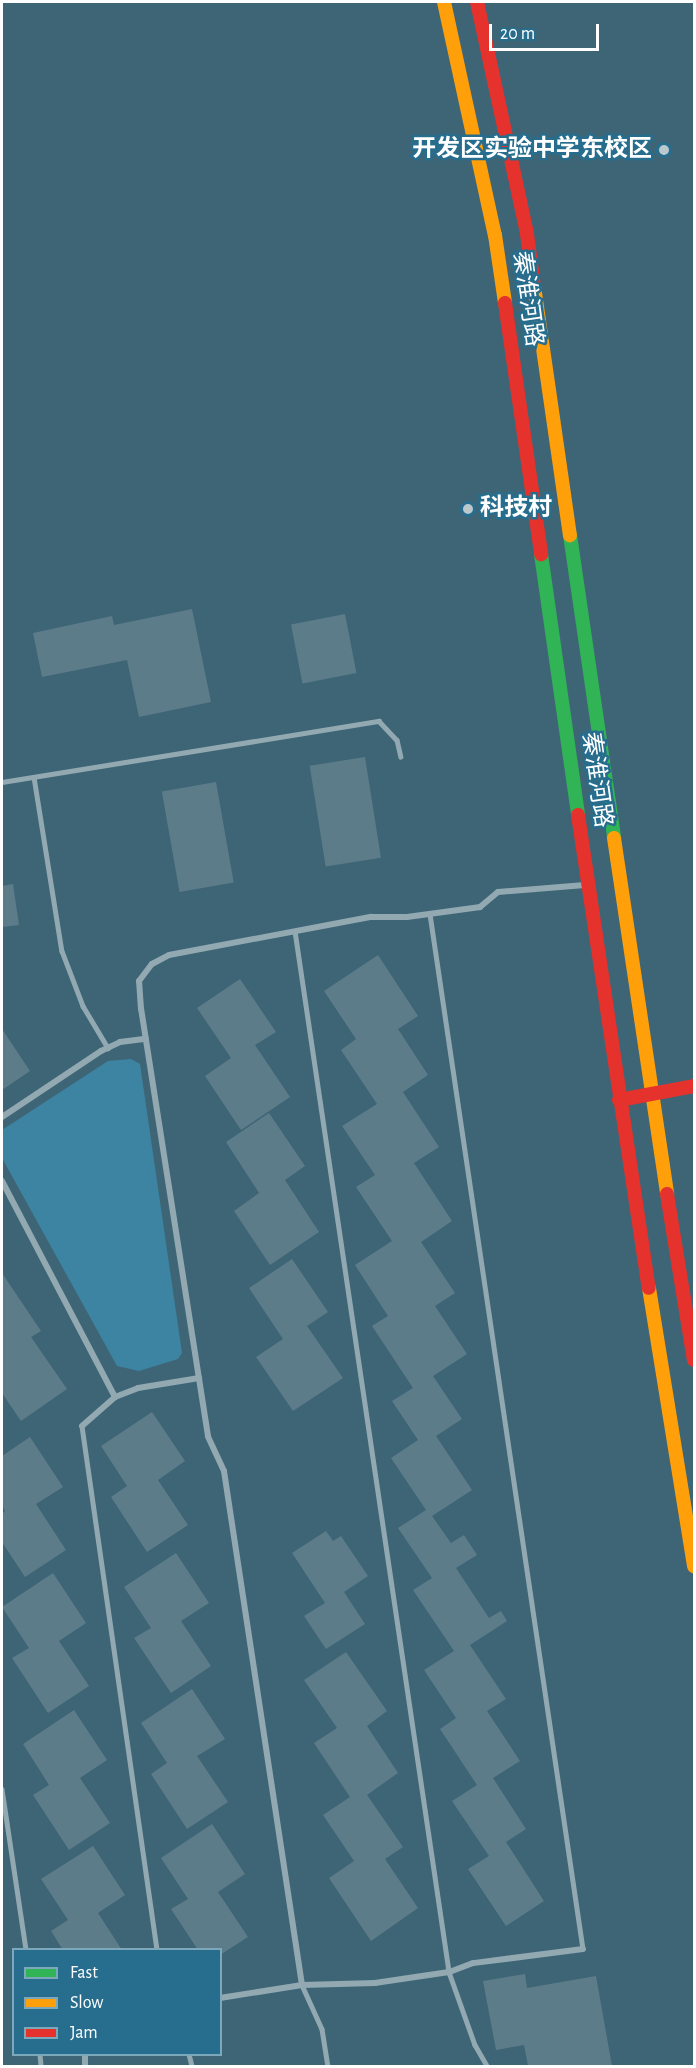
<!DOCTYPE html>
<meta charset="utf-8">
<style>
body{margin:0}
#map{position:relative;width:696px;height:2068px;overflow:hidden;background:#3e6576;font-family:"Alegreya Sans","Noto Sans SC",sans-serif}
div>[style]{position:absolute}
.green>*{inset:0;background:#3c84a2}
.building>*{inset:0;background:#5d7c89;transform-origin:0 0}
.lane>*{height:4.5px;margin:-2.25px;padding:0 2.25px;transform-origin:2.25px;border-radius:2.25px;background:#92a9b2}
.street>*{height:6px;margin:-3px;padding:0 3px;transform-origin:3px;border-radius:3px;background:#92a9b2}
.fast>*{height:14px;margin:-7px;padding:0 7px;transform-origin:7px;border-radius:7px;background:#30b455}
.slow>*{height:14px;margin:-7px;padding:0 7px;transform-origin:7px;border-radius:7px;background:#ff9f0a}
.jam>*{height:14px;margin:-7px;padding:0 7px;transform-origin:7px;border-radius:7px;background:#e5322d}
.dots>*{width:16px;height:16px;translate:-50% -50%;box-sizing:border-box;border:3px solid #276d8d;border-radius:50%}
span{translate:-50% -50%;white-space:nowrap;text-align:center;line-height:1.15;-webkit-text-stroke:5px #276d8d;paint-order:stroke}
.poi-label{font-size:24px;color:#fff;font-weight:700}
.right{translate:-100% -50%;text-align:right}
.left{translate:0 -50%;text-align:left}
.street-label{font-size:24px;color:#fff}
.frame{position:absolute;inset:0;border:3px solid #fff;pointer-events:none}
.legend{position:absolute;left:12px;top:1948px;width:210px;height:108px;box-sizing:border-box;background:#276d8d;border:2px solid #7da7bb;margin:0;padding:8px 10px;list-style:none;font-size:18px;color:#fff}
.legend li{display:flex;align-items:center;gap:12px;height:30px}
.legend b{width:30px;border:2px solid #7da7bb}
.scale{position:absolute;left:489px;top:24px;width:110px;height:27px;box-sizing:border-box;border:3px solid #fff;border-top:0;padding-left:8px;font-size:18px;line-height:21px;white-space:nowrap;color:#fff;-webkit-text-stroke:4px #276d8d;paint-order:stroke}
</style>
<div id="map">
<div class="green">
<i style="clip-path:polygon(131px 1059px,140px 1064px,182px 1353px,178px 1359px,139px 1371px,117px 1366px,2px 1158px,2px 1130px,108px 1061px)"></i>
</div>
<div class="building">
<i style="clip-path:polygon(192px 609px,211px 702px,139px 717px,127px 660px,42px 677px,33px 633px,112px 616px,114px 625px)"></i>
<i style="left:345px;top:614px;width:60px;height:55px;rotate:79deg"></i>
<i style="left:365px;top:757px;width:102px;height:56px;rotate:81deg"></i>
<i style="left:216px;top:782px;width:102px;height:55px;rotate:80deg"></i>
<i style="clip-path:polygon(13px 884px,19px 925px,2px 927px,2px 886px)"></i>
<i style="clip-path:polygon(378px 955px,418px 1016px,398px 1029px,428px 1075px,403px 1092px,439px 1147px,414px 1163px,452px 1221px,421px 1242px,455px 1293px,435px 1306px,467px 1354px,433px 1376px,462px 1419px,436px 1436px,472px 1490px,432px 1516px,451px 1543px,464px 1535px,477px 1555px,456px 1568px,489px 1618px,501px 1611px,507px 1621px,470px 1645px,506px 1699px,487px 1711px,520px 1761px,493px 1778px,526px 1829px,506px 1842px,544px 1901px,506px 1926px,468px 1869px,489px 1856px,452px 1801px,477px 1785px,440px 1729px,456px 1718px,424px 1670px,454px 1651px,413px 1590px,432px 1578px,398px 1528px,426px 1510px,391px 1458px,418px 1440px,392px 1401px,413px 1388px,372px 1326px,388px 1316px,355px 1265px,392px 1241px,356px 1187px,375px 1175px,342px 1126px,377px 1104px,341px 1050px,356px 1039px,324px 991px)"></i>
<i style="clip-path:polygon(240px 979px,276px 1032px,255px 1045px,290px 1097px,241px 1130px,205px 1076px,231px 1058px,197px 1008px)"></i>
<i style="clip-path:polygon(2px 1029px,30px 1071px,2px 1090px)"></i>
<i style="clip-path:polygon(269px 1113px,305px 1166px,285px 1180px,319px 1232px,270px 1265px,234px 1211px,259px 1193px,226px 1142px)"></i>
<i style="clip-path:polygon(292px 1259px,328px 1312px,307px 1326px,343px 1378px,293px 1411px,256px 1357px,283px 1339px,249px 1288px)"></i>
<i style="clip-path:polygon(2px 1273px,41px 1331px,31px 1337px,67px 1389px,21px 1421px,2px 1393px)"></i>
<i style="clip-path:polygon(152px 1412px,185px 1461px,158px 1480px,188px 1525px,147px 1552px,111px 1497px,127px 1486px,101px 1446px)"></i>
<i style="clip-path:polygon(30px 1437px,63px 1487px,36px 1504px,66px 1550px,25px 1577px,2px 1542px,2px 1514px,5px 1511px,2px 1505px,2px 1456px)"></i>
<i style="clip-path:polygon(326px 1531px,333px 1541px,341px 1536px,368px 1576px,344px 1592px,365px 1624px,326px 1649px,304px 1616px,325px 1603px,292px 1553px)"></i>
<i style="clip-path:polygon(176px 1553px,209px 1603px,181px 1621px,211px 1666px,171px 1693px,134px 1638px,151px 1628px,124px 1587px)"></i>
<i style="clip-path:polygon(53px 1573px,86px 1623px,59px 1641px,89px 1686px,48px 1713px,12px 1658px,29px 1648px,2px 1607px)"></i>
<i style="clip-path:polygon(346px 1652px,387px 1711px,367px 1726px,398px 1773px,367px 1795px,403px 1847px,385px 1859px,418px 1908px,371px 1941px,329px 1878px,354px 1861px,323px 1815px,350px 1797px,314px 1743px,337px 1728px,304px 1680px)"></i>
<i style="clip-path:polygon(192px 1689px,225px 1739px,197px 1756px,228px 1802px,187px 1829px,151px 1774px,167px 1763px,141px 1723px)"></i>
<i style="clip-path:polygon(74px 1710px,107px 1760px,80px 1778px,110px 1823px,69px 1850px,33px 1795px,49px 1785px,23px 1744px)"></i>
<i style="clip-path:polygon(212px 1824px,245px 1874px,218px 1892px,248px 1937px,220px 1955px,220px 1950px,198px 1950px,171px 1909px,188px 1899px,161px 1858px)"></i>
<i style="clip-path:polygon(93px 1846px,125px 1895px,98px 1913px,122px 1950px,63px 1950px,51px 1931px,68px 1920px,41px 1879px)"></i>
<i style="clip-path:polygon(525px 1974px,527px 1988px,596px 1976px,612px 2066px,528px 2066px,524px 2045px,496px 2050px,483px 1981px)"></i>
</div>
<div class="lane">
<i style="left:34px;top:777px;width:176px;rotate:80.9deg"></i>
<i style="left:62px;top:951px;width:59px;rotate:69.1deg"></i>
<i style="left:83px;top:1006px;width:49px;rotate:59.2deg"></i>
<i style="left:2px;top:782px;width:382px;rotate:-9.2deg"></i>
<i style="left:379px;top:721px;width:26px;rotate:47deg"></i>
<i style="left:397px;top:740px;width:17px;rotate:77deg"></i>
<i style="left:430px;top:914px;width:1046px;rotate:81.59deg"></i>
<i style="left:295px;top:931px;width:1052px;rotate:81.58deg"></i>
<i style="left:449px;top:1972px;width:77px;rotate:70.4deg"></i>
<i style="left:475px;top:2045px;width:24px;rotate:60deg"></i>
<i style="left:82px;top:1426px;width:529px;rotate:81.85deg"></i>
<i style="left:2px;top:1789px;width:163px;rotate:81.5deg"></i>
<i style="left:302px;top:1985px;width:48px;rotate:65.6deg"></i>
<i style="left:322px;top:2029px;width:37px;rotate:81deg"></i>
<i style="left:40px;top:2054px;width:12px;rotate:85deg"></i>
<i style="left:189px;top:2054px;width:12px;rotate:76deg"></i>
</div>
<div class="street">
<i style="left:2px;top:1117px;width:119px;rotate:-33.7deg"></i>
<i style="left:101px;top:1051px;width:21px;rotate:-25deg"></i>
<i style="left:120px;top:1042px;width:26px;rotate:-7deg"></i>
<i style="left:2px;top:1181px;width:244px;rotate:62.4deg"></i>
<i style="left:82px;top:1426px;width:44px;rotate:-41.3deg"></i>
<i style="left:115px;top:1397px;width:25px;rotate:-21deg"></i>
<i style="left:138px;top:1388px;width:62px;rotate:-9.3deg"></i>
<i style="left:583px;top:1949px;width:111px;rotate:172.7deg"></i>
<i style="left:473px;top:1963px;width:26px;rotate:159deg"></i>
<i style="left:449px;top:1972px;width:75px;rotate:171.5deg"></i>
<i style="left:375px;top:1983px;width:73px;rotate:178.4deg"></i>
<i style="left:302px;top:1985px;width:520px;rotate:-98.63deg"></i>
<i style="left:224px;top:1471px;width:38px;rotate:-115deg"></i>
<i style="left:208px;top:1436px;width:432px;rotate:-98.9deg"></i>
<i style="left:141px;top:1009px;width:28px;rotate:-94deg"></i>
<i style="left:139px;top:981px;width:21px;rotate:-53deg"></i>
<i style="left:152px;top:964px;width:19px;rotate:-28deg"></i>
<i style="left:169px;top:955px;width:206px;rotate:-10.7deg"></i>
<i style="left:371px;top:917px;width:36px"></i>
<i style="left:407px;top:917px;width:74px;rotate:-7.8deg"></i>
<i style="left:480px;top:907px;width:23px;rotate:-40deg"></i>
<i style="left:498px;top:892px;width:87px;rotate:-4.6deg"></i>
<i style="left:220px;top:1998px;width:83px;rotate:-9deg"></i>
<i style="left:85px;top:2054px;width:11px;rotate:90deg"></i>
</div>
<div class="fast">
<i style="left:570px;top:535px;width:306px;rotate:81.7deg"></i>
<i style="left:541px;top:554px;width:264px;rotate:81.9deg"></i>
</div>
<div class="slow">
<i style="left:444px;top:2px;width:239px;rotate:77.7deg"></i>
<i style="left:495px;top:235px;width:69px;rotate:81.6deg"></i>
<i style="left:534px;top:286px;width:252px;rotate:81.8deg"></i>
<i style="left:614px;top:838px;width:360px;rotate:81.5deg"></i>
<i style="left:649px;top:1288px;width:282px;rotate:80.8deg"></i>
</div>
<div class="jam">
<i style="left:477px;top:2px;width:237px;rotate:77.8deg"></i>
<i style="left:527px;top:234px;width:52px;rotate:82.3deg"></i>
<i style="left:505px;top:303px;width:254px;rotate:81.8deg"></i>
<i style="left:578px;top:815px;width:478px;rotate:81.5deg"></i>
<i style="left:619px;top:1100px;width:76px;rotate:-10.6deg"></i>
<i style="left:667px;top:1194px;width:168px;rotate:80.8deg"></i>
</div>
<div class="dots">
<i style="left:664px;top:150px;background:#bbc9cf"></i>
<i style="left:468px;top:509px;background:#bbc9cf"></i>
</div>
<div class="poi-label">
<span class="right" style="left:652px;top:150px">开发区实验中学东校区</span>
<span class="left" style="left:480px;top:509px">科技村</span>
</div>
<div class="street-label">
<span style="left:527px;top:299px;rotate:82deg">秦淮河路</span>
<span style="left:596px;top:780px;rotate:82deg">秦淮河路</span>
</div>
<div class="frame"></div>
<ul class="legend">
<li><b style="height:8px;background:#30b455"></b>Fast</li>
<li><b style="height:8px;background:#ff9f0a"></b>Slow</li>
<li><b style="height:8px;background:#e5322d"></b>Jam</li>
</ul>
<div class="scale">20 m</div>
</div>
